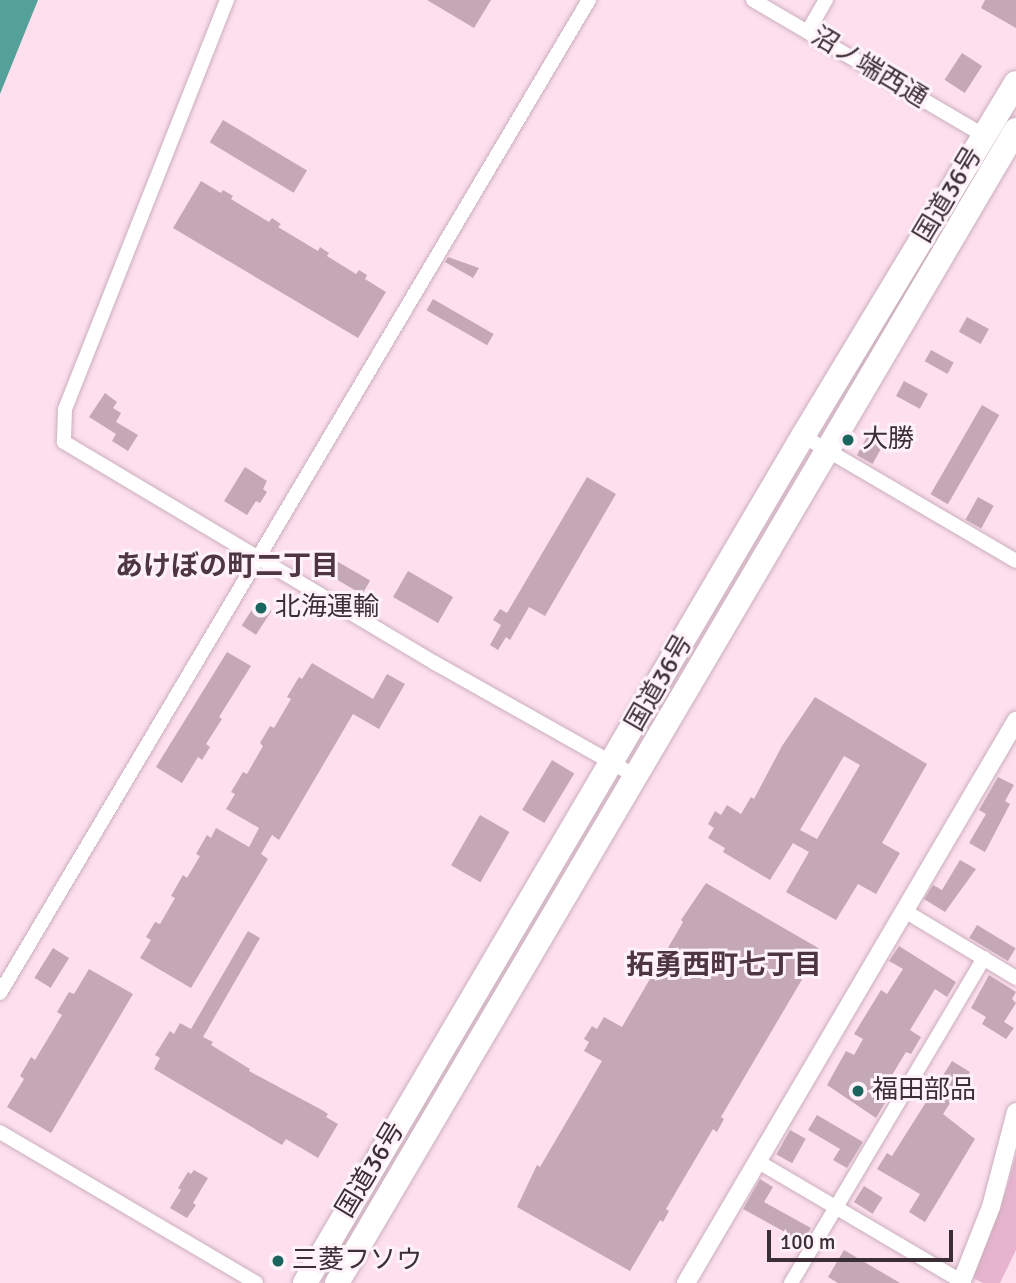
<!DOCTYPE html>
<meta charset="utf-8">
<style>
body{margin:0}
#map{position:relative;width:1016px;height:1283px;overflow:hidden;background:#fddfee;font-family:Signika,"Noto Sans JP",sans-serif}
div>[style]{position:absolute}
.green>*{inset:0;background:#e6b4ce}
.water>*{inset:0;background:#53a199}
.building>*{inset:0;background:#c4a8b6;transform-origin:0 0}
.roads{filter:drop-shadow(0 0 2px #cbafbd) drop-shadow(0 0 2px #cbafbd)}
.minor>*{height:14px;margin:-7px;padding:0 7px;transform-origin:7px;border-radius:7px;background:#fff}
.tertiary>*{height:18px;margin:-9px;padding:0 9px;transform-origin:9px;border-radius:9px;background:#fff}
.trunk>*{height:24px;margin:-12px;padding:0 12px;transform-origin:12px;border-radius:12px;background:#fff}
.dots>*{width:19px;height:19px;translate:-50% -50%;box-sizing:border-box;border:4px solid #fef2f8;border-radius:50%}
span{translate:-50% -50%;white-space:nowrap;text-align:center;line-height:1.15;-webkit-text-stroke:6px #fef2f8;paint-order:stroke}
.street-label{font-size:26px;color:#3b2f35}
.poi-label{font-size:26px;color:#3b2f35}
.left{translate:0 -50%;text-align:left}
.neighbourhood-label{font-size:28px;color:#4d3541;font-weight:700}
.scale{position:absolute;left:767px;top:1230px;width:186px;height:32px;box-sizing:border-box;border:4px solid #3b2f35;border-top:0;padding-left:9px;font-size:21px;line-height:24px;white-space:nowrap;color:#3b2f35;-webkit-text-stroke:5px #fef2f8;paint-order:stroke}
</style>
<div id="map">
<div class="green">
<i style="clip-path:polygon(1016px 1155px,1016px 1250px,1000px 1283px,983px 1283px,973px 1278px,1006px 1191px)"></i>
</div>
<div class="water">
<i style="clip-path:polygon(0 0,38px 0,0 94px)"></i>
</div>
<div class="building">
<i style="clip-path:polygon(427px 0,491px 0,474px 28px)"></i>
<i style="clip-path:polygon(985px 0,1016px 0,1016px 28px,981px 8px)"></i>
<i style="left:962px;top:53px;width:24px;height:32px;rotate:33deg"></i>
<i style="left:223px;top:120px;width:98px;height:26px;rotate:31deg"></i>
<i style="clip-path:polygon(201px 181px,221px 193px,223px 190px,233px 196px,231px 199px,269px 222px,272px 218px,281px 224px,278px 227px,318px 251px,320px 247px,329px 253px,327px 256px,356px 274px,359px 270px,367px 275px,365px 279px,386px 292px,358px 338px,173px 228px)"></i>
<i style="clip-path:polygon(448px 257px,479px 268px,473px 278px,445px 262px)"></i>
<i style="left:433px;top:299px;width:70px;height:13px;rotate:30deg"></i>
<i style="left:967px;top:317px;width:25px;height:17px;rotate:29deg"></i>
<i style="left:931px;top:350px;width:26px;height:13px;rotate:29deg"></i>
<i style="left:904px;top:381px;width:27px;height:17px;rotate:28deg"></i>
<i style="clip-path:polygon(105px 393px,117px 402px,113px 408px,121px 413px,116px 422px,138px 435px,128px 451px,112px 441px,116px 434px,89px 417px)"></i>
<i style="left:982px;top:405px;width:20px;height:103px;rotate:30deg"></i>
<i style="left:867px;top:437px;width:18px;height:21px;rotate:29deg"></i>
<i style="clip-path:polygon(245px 467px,267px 481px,263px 489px,267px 492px,260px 503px,256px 501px,247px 515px,224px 501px)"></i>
<i style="clip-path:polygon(587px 477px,616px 494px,545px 616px,529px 607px,510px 640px,506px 637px,498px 650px,490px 645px,501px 625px,493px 620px,500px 609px,507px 613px)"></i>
<i style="left:978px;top:497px;width:18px;height:26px;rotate:29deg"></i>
<i style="left:326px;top:555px;width:51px;height:16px;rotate:30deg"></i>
<i style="left:408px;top:571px;width:52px;height:30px;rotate:30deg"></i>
<i style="left:257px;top:602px;width:17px;height:28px;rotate:33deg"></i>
<i style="clip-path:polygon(227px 652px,251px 666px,219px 717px,222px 719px,206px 744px,210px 747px,202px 760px,198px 757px,182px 783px,156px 767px)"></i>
<i style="clip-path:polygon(312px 663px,373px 699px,387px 674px,405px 684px,379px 729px,353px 714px,279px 840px,272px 835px,261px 854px,268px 859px,191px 988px,140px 958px,151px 940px,146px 937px,155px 922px,160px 924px,175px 898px,171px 896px,183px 875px,187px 878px,200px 856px,196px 854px,207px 835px,211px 838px,216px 828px,249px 847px,259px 828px,226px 809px,235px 794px,231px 792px,243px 772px,247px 774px,263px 746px,260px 743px,270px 726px,274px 728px,291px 699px,287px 697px,299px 677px,302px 679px)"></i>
<i style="clip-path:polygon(evenodd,815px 697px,927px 764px,882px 843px,900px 853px,876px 894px,858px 884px,836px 920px,786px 892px,809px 852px,793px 843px,770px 880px,723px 852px,725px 848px,708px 838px,714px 828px,708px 824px,715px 811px,721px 815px,727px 805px,741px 814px,751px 797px,754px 799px,782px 746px,815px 697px,844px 756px,860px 765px,817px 839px,800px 830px,844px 756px)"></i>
<i style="left:552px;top:760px;width:26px;height:58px;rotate:31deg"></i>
<i style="clip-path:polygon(998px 777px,1014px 785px,1005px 801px,1010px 804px,985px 852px,969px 843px,986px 814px,979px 810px)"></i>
<i style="left:480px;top:815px;width:34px;height:58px;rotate:30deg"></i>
<i style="clip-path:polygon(960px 860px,976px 869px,945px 912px,924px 899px,933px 885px,942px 890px)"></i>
<i style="clip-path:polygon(706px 883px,820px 949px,721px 1117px,724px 1119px,717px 1132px,713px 1129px,666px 1209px,669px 1211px,663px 1222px,660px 1220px,630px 1271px,517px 1207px,537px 1165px,540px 1167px,602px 1061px,584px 1051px,589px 1042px,584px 1039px,592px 1026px,597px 1029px,604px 1017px,622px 1027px,683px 922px,681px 920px)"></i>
<i style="left:977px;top:925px;width:45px;height:15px;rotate:31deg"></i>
<i style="clip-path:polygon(248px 931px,260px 938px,203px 1037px,213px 1042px,211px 1045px,250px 1069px,249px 1071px,322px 1110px,328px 1114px,326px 1117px,338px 1124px,318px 1158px,286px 1139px,282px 1145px,154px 1069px,160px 1058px,155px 1055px,170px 1031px,174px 1034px,180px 1023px,191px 1029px)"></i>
<i style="clip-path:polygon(899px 946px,956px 982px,947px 997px,935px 989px,910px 1030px,921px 1037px,911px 1054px,906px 1052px,892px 1075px,899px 1079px,876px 1118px,827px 1085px,846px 1051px,854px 1055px,863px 1039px,854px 1034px,881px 990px,887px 994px,903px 969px,889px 961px)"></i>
<i style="left:53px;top:948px;width:19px;height:35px;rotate:32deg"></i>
<i style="clip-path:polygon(89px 969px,133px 994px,51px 1133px,7px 1107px,24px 1079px,20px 1076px,31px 1057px,35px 1060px,62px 1015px,57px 1012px,69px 992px,74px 994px)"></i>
<i style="clip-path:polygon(989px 975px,1016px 992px,1012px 999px,1016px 1003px,1004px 1022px,1014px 1028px,1006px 1039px,982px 1024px,986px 1017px,971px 1008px)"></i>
<i style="clip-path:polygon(952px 1061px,970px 1072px,943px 1114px,975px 1139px,925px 1222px,909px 1212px,920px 1194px,877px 1169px,887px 1153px,892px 1156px)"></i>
<i style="clip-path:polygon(817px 1115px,863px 1142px,847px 1168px,833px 1160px,840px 1149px,808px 1130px)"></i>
<i style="left:790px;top:1130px;width:18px;height:28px;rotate:29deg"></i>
<i style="clip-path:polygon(194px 1170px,208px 1178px,193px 1203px,196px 1205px,187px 1218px,170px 1208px,181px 1190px,178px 1188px,188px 1172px,191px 1174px)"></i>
<i style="clip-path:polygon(760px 1179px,773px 1187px,764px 1202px,811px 1228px,803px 1242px,743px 1209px)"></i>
<i style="left:864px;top:1186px;width:22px;height:19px;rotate:32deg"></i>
<i style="clip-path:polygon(844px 1250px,900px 1283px,838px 1283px,828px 1277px)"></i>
</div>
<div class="roads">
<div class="minor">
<i style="left:227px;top:0;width:441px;rotate:111.6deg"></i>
<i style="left:65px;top:410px;width:32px;rotate:92deg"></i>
<i style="left:64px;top:442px;width:432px;rotate:30.8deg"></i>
<i style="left:435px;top:663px;width:232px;rotate:29.4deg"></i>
<i style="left:753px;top:0;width:269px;rotate:30.4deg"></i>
<i style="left:808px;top:31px;width:36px;rotate:-60deg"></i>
<i style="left:803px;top:436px;width:247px;rotate:30.4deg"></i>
<i style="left:905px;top:911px;width:130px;rotate:31.1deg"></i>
<i style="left:0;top:993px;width:1155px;rotate:-59.33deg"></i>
<i style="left:0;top:1132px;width:297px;rotate:30.5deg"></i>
<i style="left:757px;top:1161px;width:240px;rotate:30.5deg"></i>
<i style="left:791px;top:1283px;width:378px;rotate:-59.3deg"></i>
</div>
<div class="tertiary">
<i style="left:686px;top:1283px;width:652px;rotate:-59.58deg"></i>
<i style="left:961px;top:1283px;width:82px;rotate:-68.5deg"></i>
<i style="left:991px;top:1207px;width:98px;rotate:-75.3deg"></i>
</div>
<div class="trunk">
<i style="left:305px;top:1283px;width:983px;rotate:-59.55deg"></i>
<i style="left:803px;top:436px;width:412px;rotate:-58.9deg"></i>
<i style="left:337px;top:1283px;width:1338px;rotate:-59.51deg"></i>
</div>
</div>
<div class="dots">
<i style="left:848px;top:440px;background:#1a665f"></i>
<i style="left:261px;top:608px;background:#1a665f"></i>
<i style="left:858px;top:1091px;background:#1a665f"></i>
<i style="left:278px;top:1261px;background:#1a665f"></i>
</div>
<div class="street-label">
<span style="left:869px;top:68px;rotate:31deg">沼ノ端西通</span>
<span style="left:949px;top:195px;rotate:-59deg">国道36号</span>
<span style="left:660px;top:683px;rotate:-60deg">国道36号</span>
<span style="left:371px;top:1170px;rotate:-59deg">国道36号</span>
</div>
<div class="poi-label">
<span class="left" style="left:862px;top:440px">大勝</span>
<span class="left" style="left:275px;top:608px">北海運輸</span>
<span class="left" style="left:872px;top:1091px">福田部品</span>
<span class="left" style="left:292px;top:1261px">三菱フソウ</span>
</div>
<div class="neighbourhood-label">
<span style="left:227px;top:566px">あけぼの町二丁目</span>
<span style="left:724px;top:965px">拓勇西町七丁目</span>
</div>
<div class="scale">100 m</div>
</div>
